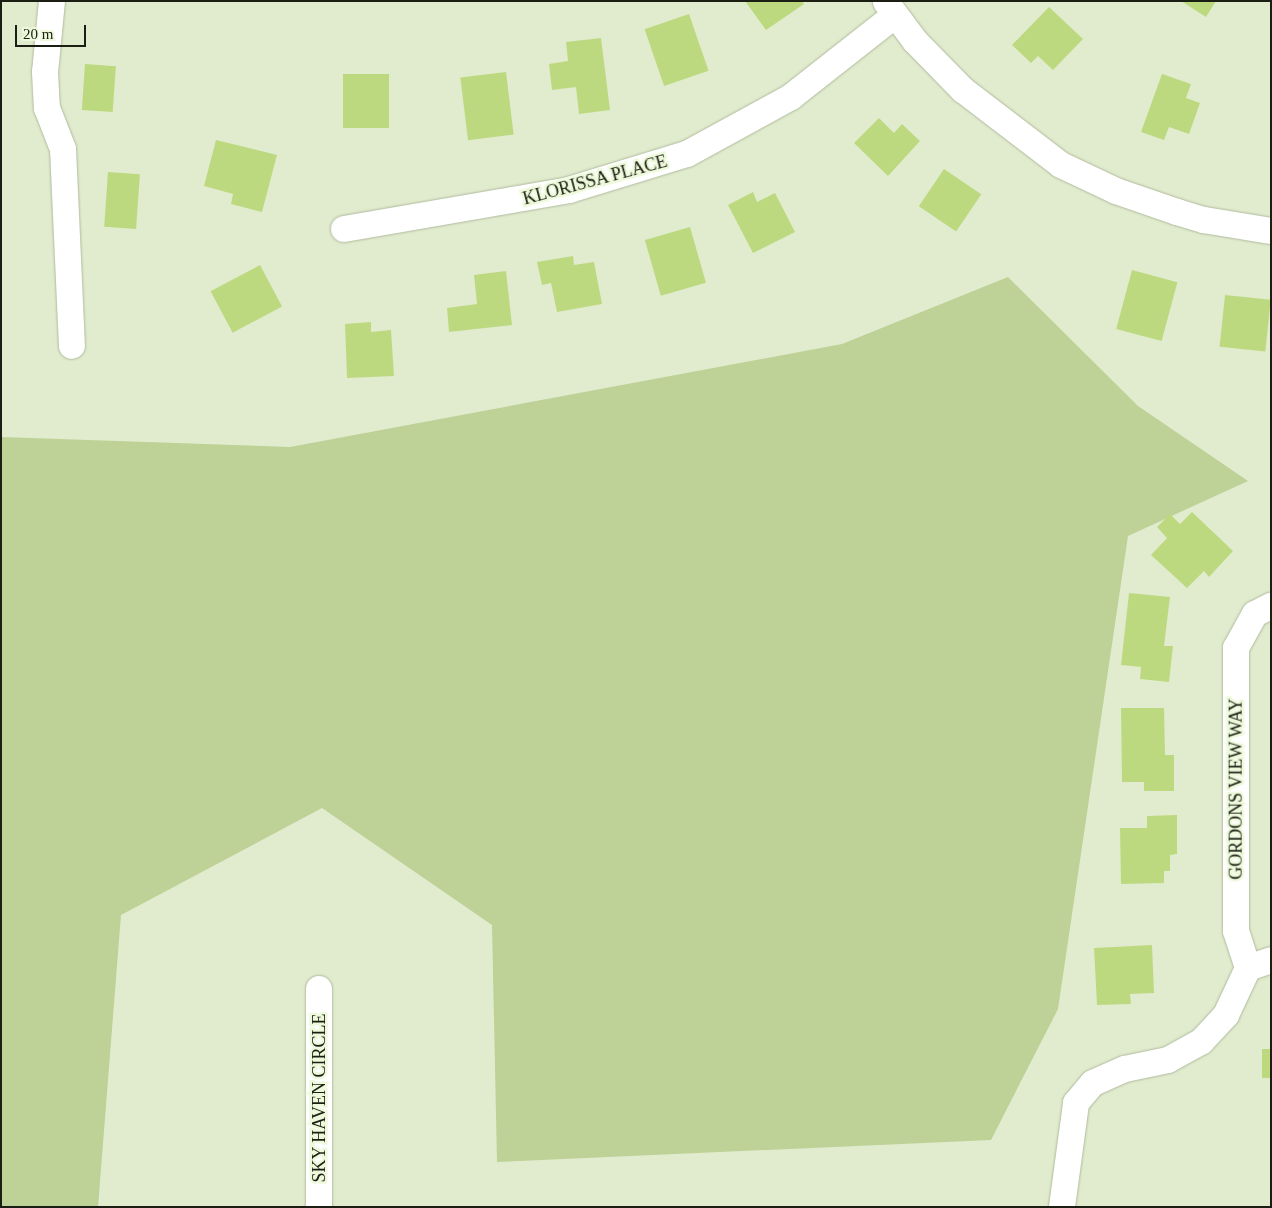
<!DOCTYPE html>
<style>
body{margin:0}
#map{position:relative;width:1272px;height:1208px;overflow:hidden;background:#e1ecce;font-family:"Times New Roman",serif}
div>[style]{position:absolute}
.green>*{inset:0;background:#bed197}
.building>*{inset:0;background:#bdd980;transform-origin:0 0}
.roads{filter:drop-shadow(0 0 1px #b0ba9e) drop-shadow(0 0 1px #b0ba9e)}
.minor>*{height:26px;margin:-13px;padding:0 13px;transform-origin:13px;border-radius:13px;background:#fff}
span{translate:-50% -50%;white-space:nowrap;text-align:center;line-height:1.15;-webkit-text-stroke:5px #eef9db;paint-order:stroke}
.street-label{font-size:18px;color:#1a1e13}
.frame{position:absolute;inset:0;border:2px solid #1a1e13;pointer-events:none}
.scale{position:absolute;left:15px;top:25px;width:71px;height:22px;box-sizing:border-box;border:2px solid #1a1e13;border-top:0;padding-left:6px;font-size:15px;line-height:18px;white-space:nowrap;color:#1a1e13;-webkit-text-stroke:4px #eef9db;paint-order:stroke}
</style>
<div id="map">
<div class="green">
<i style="clip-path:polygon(1008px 277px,1138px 406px,1248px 481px,1128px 536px,1058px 1009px,991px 1140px,497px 1162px,492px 925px,322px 808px,121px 915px,98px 1207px,1px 1207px,1px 437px,290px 447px,842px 344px)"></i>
</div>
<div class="building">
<i style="clip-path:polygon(745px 1px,802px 1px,804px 4px,766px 30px)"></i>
<i style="clip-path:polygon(1181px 1px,1216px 1px,1206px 17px)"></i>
<i style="clip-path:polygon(1049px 7px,1083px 39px,1053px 70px,1038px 56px,1031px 63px,1012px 45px)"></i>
<i style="left:689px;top:14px;width:60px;height:47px;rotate:71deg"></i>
<i style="clip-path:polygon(601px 38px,610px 110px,579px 114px,576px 87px,552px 90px,549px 64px,568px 61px,566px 42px)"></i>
<i style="left:85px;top:64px;width:31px;height:46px;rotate:4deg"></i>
<i style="left:506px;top:72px;width:63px;height:46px;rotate:83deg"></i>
<i style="left:343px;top:74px;width:46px;height:54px"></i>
<i style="clip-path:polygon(1162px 74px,1191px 84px,1186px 98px,1200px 103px,1189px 134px,1169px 127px,1164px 140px,1141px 132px)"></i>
<i style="clip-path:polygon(879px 118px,894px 133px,902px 124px,920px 141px,888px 176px,854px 143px)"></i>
<i style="clip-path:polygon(216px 140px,277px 155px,262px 212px,231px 204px,233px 194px,204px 186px)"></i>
<i style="left:944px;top:169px;width:45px;height:45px;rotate:34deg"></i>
<i style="left:108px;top:172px;width:32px;height:55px;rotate:4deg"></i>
<i style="clip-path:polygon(753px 192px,757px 202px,775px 193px,795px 232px,753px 253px,728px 205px)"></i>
<i style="left:690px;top:227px;width:58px;height:47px;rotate:74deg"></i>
<i style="clip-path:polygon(573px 256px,574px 265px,594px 262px,602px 304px,557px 312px,551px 283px,542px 285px,537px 262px)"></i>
<i style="left:260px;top:265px;width:47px;height:56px;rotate:62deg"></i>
<i style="left:1132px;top:270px;width:47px;height:61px;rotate:15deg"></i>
<i style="clip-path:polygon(506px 271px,512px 325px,449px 332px,447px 308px,477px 304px,474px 275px)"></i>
<i style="left:1225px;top:295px;width:46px;height:52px;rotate:6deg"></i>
<i style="clip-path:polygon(371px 322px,371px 332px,391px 330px,394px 376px,347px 378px,345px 324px)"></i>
<i style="clip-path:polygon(1192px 512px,1233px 551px,1209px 577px,1204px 571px,1187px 588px,1151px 555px,1167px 538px,1157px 527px,1170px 514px,1180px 524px)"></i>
<i style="clip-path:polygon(1129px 593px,1170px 597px,1164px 646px,1173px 646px,1169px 682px,1140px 679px,1141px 667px,1121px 665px)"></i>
<i style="clip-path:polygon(1121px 708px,1164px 708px,1165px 755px,1174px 755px,1174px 791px,1144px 791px,1144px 782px,1122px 782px)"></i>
<i style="clip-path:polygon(1177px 815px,1177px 854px,1170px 855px,1170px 871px,1164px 871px,1164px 883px,1121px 884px,1120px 828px,1147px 828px,1147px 816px)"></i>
<i style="clip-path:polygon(1152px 945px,1154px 993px,1130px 994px,1131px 1004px,1097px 1005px,1094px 948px)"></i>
<i style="left:1262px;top:1049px;width:9px;height:29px"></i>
</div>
<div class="roads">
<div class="minor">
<i style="left:52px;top:1px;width:71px;rotate:95.6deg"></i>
<i style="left:45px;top:72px;width:36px;rotate:87deg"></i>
<i style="left:47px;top:108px;width:44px;rotate:68.7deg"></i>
<i style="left:63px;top:149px;width:197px;rotate:87.4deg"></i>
<i style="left:886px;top:2px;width:49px;rotate:53.4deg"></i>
<i style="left:915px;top:41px;width:69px;rotate:45.6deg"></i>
<i style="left:963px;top:90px;width:123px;rotate:37.4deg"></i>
<i style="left:1061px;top:165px;width:61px;rotate:25.3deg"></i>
<i style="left:1116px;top:191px;width:65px;rotate:19deg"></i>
<i style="left:1177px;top:212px;width:28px;rotate:17deg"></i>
<i style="left:1204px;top:220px;width:68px;rotate:9.3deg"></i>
<i style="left:344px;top:229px;width:228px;rotate:-9.8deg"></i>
<i style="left:569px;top:190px;width:123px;rotate:-17deg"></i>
<i style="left:687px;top:154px;width:119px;rotate:-28.7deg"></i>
<i style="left:791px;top:97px;width:131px;rotate:-38.2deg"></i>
<i style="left:1248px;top:968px;width:39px;rotate:-108deg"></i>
<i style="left:1236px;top:931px;width:283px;rotate:-90deg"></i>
<i style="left:1236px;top:648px;width:39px;rotate:-61deg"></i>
<i style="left:1255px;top:614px;width:18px;rotate:-27deg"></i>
<i style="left:319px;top:989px;width:218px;rotate:90deg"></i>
<i style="left:1062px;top:1207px;width:105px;rotate:-82.3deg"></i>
<i style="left:1076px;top:1103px;width:26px;rotate:-50deg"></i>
<i style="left:1093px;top:1083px;width:35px;rotate:-24deg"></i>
<i style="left:1125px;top:1069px;width:44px;rotate:-11.8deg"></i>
<i style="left:1168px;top:1060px;width:38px;rotate:-29deg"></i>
<i style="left:1201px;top:1042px;width:37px;rotate:-47deg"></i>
<i style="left:1226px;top:1015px;width:52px;rotate:-64.9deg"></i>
<i style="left:1248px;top:968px;width:24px;rotate:-19deg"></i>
</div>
</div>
<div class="street-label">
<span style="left:595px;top:180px;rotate:-15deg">KLORISSA PLACE</span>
<span style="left:1236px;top:789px;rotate:-90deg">GORDONS VIEW WAY</span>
<span style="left:319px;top:1098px;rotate:-90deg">SKY HAVEN CIRCLE</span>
</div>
<div class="frame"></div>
<div class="scale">20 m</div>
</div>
